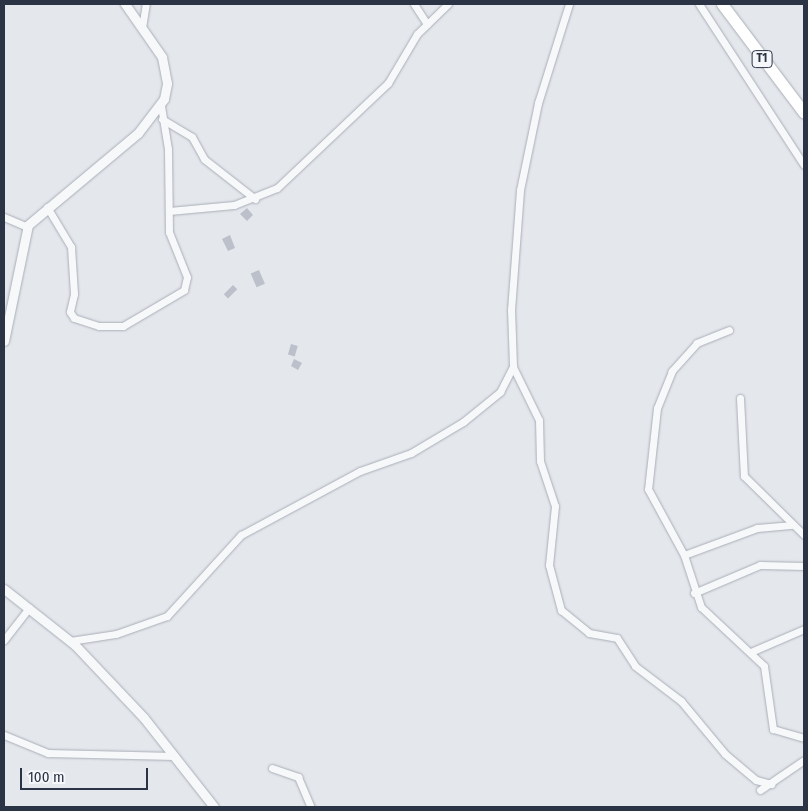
<!DOCTYPE html>
<style>
body{margin:0}
#map{position:relative;width:808px;height:811px;overflow:hidden;background:#e4e7ec;font-family:"Fira Sans Condensed",sans-serif}
div>[style]{position:absolute}
.building>*{inset:0;background:#bbc0ca;transform-origin:0 0}
.roads{filter:drop-shadow(0 0 1px #a9aeb7) drop-shadow(0 0 1px #a9aeb7)}
.minor>*{height:7px;margin:-3.5px;padding:0 3.5px;transform-origin:3.5px;border-radius:3.5px;background:#f7f8fa}
.tertiary>*{height:9px;margin:-4.5px;padding:0 4.5px;transform-origin:4.5px;border-radius:4.5px;background:#f7f8fa}
.trunk>*{height:11px;margin:-5.5px;padding:0 5.5px;transform-origin:5.5px;border-radius:5.5px;background:#fff}
span{translate:-50% -50%;white-space:nowrap;text-align:center;line-height:1.15;-webkit-text-stroke:4.5px #f4f6f9;paint-order:stroke}
.shield-label span{padding:1px 4px;background:#f4f6f9;border:1px solid;border-radius:4px;-webkit-text-stroke-width:0}
.shield-label{font-size:12px;color:#2b3445;font-weight:700}
.frame{position:absolute;inset:0;border:5px solid #2b3445;pointer-events:none}
.scale{position:absolute;left:20px;top:768px;width:128px;height:22px;box-sizing:border-box;border:2px solid #2b3445;border-top:0;padding-left:6px;font-size:15px;line-height:18px;white-space:nowrap;color:#2b3445;-webkit-text-stroke:4px #f4f6f9;paint-order:stroke}
</style>
<div id="map">
<div class="building">
<i style="clip-path:polygon(247px 208px,253px 215px,247px 221px,240px 214px)"></i>
<i style="clip-path:polygon(230px 235px,235px 248px,228px 251px,222px 239px)"></i>
<i style="left:259px;top:270px;width:15px;height:9px;rotate:67deg"></i>
<i style="left:233px;top:285px;width:6px;height:13px;rotate:45deg"></i>
<i style="left:291px;top:344px;width:7px;height:11px;rotate:16deg"></i>
<i style="clip-path:polygon(294px 359px,302px 363px,298px 370px,291px 366px)"></i>
</div>
<div class="roads">
<div class="minor">
<i style="left:414px;top:4px;width:24px;rotate:57deg"></i>
<i style="left:699px;top:4px;width:192px;rotate:56.9deg"></i>
<i style="left:142px;top:28px;width:24px;rotate:-81deg"></i>
<i style="left:162px;top:119px;width:35px;rotate:31deg"></i>
<i style="left:192px;top:137px;width:25px;rotate:61deg"></i>
<i style="left:204px;top:159px;width:65px;rotate:38.1deg"></i>
<i style="left:47px;top:207px;width:47px;rotate:59deg"></i>
<i style="left:71px;top:247px;width:47px;rotate:86.3deg"></i>
<i style="left:74px;top:294px;width:18px;rotate:103deg"></i>
<i style="left:70px;top:312px;width:7px;rotate:56deg"></i>
<i style="left:74px;top:318px;width:26px;rotate:18deg"></i>
<i style="left:99px;top:326px;width:24px"></i>
<i style="left:123px;top:326px;width:71px;rotate:-30.5deg"></i>
<i style="left:184px;top:290px;width:13px;rotate:-77deg"></i>
<i style="left:187px;top:277px;width:48px;rotate:-111.8deg"></i>
<i style="left:169px;top:232px;width:83px;rotate:-90.7deg"></i>
<i style="left:168px;top:149px;width:44px;rotate:-99.2deg"></i>
<i style="left:169px;top:211px;width:65px;rotate:-5.3deg"></i>
<i style="left:234px;top:205px;width:46px;rotate:-21.6deg"></i>
<i style="left:277px;top:188px;width:153px;rotate:-43.4deg"></i>
<i style="left:388px;top:83px;width:57px;rotate:-59.4deg"></i>
<i style="left:417px;top:34px;width:43px;rotate:-44.1deg"></i>
<i style="left:4px;top:217px;width:25px;rotate:23deg"></i>
<i style="left:729px;top:330px;width:35px;rotate:158deg"></i>
<i style="left:697px;top:343px;width:38px;rotate:132deg"></i>
<i style="left:672px;top:371px;width:40px;rotate:112deg"></i>
<i style="left:657px;top:408px;width:81px;rotate:96.3deg"></i>
<i style="left:648px;top:489px;width:75px;rotate:61.4deg"></i>
<i style="left:684px;top:555px;width:78px;rotate:-20.3deg"></i>
<i style="left:757px;top:528px;width:36px;rotate:-5deg"></i>
<i style="left:513px;top:367px;width:59px;rotate:63.9deg"></i>
<i style="left:539px;top:420px;width:41px;rotate:88.6deg"></i>
<i style="left:540px;top:461px;width:47px;rotate:71.6deg"></i>
<i style="left:555px;top:506px;width:59px;rotate:95.8deg"></i>
<i style="left:549px;top:565px;width:47px;rotate:75.1deg"></i>
<i style="left:561px;top:610px;width:36px;rotate:39deg"></i>
<i style="left:589px;top:633px;width:28px;rotate:10deg"></i>
<i style="left:617px;top:638px;width:33px;rotate:57deg"></i>
<i style="left:635px;top:666px;width:58px;rotate:37.3deg"></i>
<i style="left:681px;top:701px;width:69px;rotate:50.3deg"></i>
<i style="left:725px;top:754px;width:40px;rotate:40deg"></i>
<i style="left:756px;top:780px;width:16px;rotate:15deg"></i>
<i style="left:740px;top:398px;width:78px;rotate:87.1deg"></i>
<i style="left:744px;top:476px;width:84px;rotate:44.5deg"></i>
<i style="left:684px;top:555px;width:55px;rotate:71.9deg"></i>
<i style="left:701px;top:607px;width:86px;rotate:43.1deg"></i>
<i style="left:764px;top:666px;width:64px;rotate:81.9deg"></i>
<i style="left:773px;top:729px;width:32px;rotate:16deg"></i>
<i style="left:694px;top:593px;width:72px;rotate:-23deg"></i>
<i style="left:760px;top:565px;width:44px;rotate:1.3deg"></i>
<i style="left:4px;top:640px;width:41px;rotate:-52deg"></i>
<i style="left:70px;top:641px;width:47px;rotate:-8.7deg"></i>
<i style="left:116px;top:634px;width:54px;rotate:-19.4deg"></i>
<i style="left:167px;top:616px;width:110px;rotate:-47.6deg"></i>
<i style="left:241px;top:535px;width:135px;rotate:-28.3deg"></i>
<i style="left:360px;top:471px;width:54px;rotate:-19.4deg"></i>
<i style="left:411px;top:453px;width:61px;rotate:-30.8deg"></i>
<i style="left:463px;top:422px;width:48px;rotate:-39deg"></i>
<i style="left:500px;top:392px;width:29px;rotate:-63deg"></i>
<i style="left:513px;top:366px;width:56px;rotate:-92deg"></i>
<i style="left:511px;top:310px;width:120px;rotate:-85.7deg"></i>
<i style="left:520px;top:190px;width:89px;rotate:-78.3deg"></i>
<i style="left:538px;top:103px;width:104px;rotate:-72.6deg"></i>
<i style="left:753px;top:651px;width:56px;rotate:-23.3deg"></i>
<i style="left:4px;top:735px;width:48px;rotate:22.2deg"></i>
<i style="left:48px;top:753px;width:126px;rotate:1.4deg"></i>
<i style="left:272px;top:768px;width:28px;rotate:19deg"></i>
<i style="left:298px;top:777px;width:33px;rotate:67deg"></i>
<i style="left:760px;top:790px;width:53px;rotate:-34.3deg"></i>
</div>
<div class="tertiary">
<i style="left:4px;top:341px;width:118px;rotate:-78.3deg"></i>
<i style="left:28px;top:225px;width:143px;rotate:-39.9deg"></i>
<i style="left:138px;top:133px;width:43px;rotate:-52.6deg"></i>
<i style="left:164px;top:99px;width:16px;rotate:-79deg"></i>
<i style="left:167px;top:83px;width:26px;rotate:-101deg"></i>
<i style="left:162px;top:57px;width:65px;rotate:-124.9deg"></i>
<i style="left:4px;top:589px;width:90px;rotate:38.3deg"></i>
<i style="left:75px;top:645px;width:100px;rotate:46.6deg"></i>
<i style="left:144px;top:718px;width:113px;rotate:51.8deg"></i>
</div>
<div class="trunk">
<i style="left:722px;top:4px;width:136px;rotate:53deg"></i>
</div>
</div>
<div class="shield-label">
<span style="left:762px;top:59px">T1</span>
</div>
<div class="frame"></div>
<div class="scale">100 m</div>
</div>
